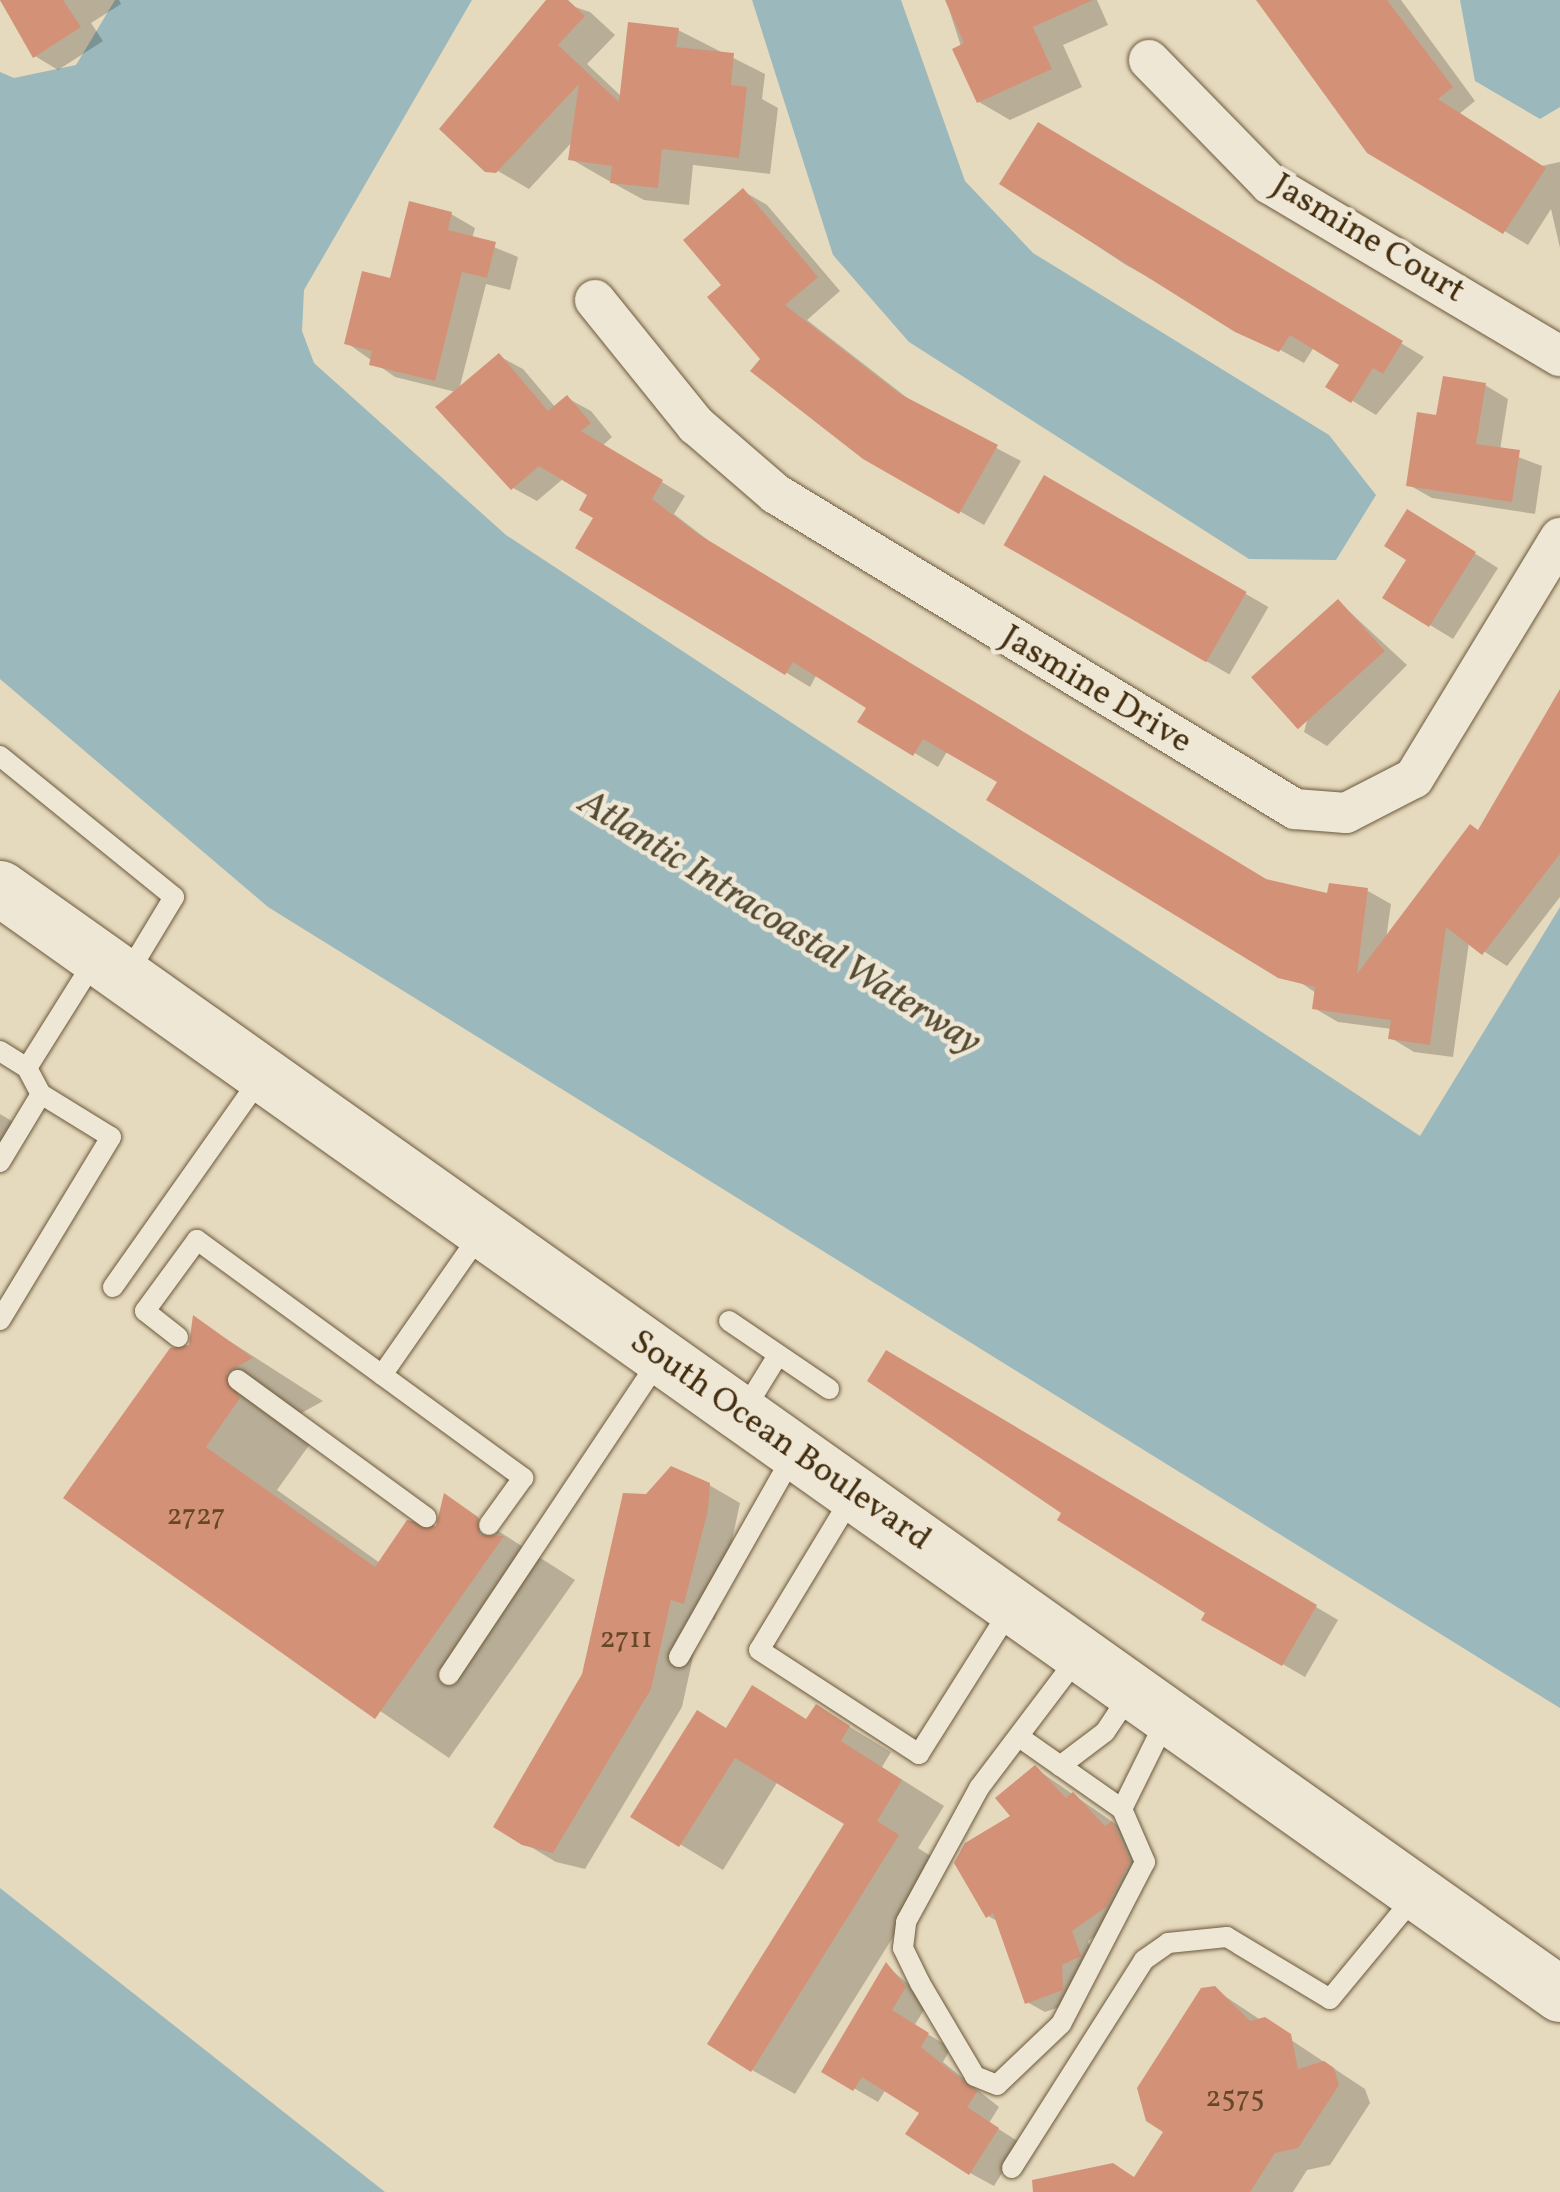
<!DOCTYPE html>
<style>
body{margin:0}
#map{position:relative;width:1560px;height:2192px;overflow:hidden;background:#e6dabe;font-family:Vollkorn,serif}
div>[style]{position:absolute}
.water>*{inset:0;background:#9bb8bc}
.shadow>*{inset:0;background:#0003;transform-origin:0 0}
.building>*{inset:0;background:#d39277;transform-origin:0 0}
.roads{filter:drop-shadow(0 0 2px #6c593c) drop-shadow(0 0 2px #6c593c)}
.service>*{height:20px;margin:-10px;padding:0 10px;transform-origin:10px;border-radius:10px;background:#efe7d5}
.minor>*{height:40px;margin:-20px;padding:0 20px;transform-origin:20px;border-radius:20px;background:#efe7d5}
.secondary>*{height:55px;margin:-27.5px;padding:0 27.5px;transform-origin:27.5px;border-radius:27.5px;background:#efe7d5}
span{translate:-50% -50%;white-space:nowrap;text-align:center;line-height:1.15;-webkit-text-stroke:9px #efe7d5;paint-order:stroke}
.number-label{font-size:30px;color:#67472a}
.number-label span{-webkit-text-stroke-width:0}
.street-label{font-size:35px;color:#432e10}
.water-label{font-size:38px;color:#554a32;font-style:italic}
</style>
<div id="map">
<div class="water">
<i style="clip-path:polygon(115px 0,472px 0,304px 290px,302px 331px,314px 363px,506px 535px,1420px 1136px,1560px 907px,1560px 1708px,268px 907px,0 679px,0 72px,14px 78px,76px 65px)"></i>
<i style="clip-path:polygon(752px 0,901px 0,965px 181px,1033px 253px,1329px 435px,1376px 495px,1336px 560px,1249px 559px,909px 342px,833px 255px)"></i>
<i style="clip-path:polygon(1460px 0,1560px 0,1560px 107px,1540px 119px,1475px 81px)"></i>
<i style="clip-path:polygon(0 1888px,385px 2192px,0 2192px)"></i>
</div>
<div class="shadow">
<i style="clip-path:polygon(0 0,119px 0,121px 4px,91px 23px,103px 41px,58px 70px,35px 56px)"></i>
<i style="clip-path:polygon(554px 0,590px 12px,615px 35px,587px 64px,622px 97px,678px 30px,765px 74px,762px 99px,778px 108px,770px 174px,693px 165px,689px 205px,644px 200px,602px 177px,571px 159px,573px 141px,529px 189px,498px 171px)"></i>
<i style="clip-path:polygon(946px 0,1097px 0,1108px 25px,1063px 45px,1082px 87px,1010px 120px,979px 102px)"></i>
<i style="clip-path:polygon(1259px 0,1401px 0,1475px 101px,1459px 114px,1541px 166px,1560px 162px,1560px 248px,1551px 209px,1528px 245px,1369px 151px)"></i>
<i style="clip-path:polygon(1038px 125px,1424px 357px,1376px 415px,1328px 386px,1342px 364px,1314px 347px,1304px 363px,1126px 265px,1002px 183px)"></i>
<i style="clip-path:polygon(743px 191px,767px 205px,840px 291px,807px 320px,919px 407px,1021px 461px,984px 525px,864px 457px,763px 358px,725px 285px)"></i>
<i style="clip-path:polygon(451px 214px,475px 228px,472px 238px,518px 257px,510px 290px,486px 284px,459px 390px,499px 356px,523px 369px,556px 408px,567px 398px,591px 411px,612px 437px,602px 446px,685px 496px,674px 514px,722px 551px,1267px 882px,1330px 896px,1368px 891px,1391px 904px,1386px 939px,1480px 832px,1560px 696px,1560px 897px,1507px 966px,1469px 942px,1453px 1057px,1414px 1052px,1391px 1038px,1392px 1029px,1338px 1022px,1314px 1008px,1316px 993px,1001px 781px,948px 750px,938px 767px,861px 721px,870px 707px,817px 674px,810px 687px,579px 547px,596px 518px,591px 494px,564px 478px,537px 501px,513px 488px,456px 392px,395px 377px,347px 343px)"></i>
<i style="clip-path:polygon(1485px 385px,1508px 399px,1500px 450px,1542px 466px,1535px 514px,1432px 498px,1409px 485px,1438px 418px)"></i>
<i style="left:1045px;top:478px;width:258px;height:78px;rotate:30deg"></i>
<i style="clip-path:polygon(1431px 526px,1498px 568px,1453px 639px,1430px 625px,1409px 559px)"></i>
<i style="clip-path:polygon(1339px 602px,1407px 665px,1327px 746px,1304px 732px)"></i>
<i style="clip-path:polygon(0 1114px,15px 1123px,0 1149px)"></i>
<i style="clip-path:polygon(195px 1319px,323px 1401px,298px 1415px,312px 1441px,277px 1490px,380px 1563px,438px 1529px,445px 1497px,575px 1580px,449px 1758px,67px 1497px,192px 1347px)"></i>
<i style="clip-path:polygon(887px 1353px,1338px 1620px,1305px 1677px,1205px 1619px,1209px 1612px)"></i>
<i style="clip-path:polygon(709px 1485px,740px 1503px,715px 1620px,702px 1616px,682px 1707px,585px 1869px,556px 1862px,496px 1826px,584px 1675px,647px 1496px)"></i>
<i style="clip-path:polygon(817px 1707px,891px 1752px,882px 1767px,944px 1806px,918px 1848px,940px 1862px,795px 2094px,752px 2070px,848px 1823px,778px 1781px,723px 1870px,633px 1816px,727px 1731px,808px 1721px)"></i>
<i style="clip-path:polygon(1035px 1768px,1130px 1834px,1147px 1873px,1124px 1916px,1088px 1941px,1096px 1969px,1080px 2000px,1045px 2012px,1027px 2002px,999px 1922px,988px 1916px)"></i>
<i style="clip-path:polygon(887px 1966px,929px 2002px,914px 2026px,951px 2048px,943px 2062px,999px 2107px,989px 2123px,1021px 2143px,994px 2186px,970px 2173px,922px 2112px,886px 2089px,878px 2102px,824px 2071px)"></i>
<i style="clip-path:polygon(1214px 1989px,1365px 2089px,1370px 2103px,1330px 2165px,1307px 2170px,1293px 2192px,1067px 2192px,1135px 2179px,1167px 2132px)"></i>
</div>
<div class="building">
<i style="clip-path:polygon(0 0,63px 0,81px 27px,33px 58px)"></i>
<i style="clip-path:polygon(546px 0,568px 0,585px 16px,558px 45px,619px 102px,628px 22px,679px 28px,676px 47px,734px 53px,731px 85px,747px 87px,739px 158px,662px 149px,658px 188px,610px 183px,612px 166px,568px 160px,579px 84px,496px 173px,485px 172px,439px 129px)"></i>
<i style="clip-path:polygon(945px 0,1093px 0,1033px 27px,1052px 69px,977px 103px,952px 49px,964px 43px)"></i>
<i style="clip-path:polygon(1256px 0,1387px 0,1453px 87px,1438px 99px,1546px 168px,1503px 234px,1367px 153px)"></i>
<i style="clip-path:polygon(1038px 122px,1403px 341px,1383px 374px,1373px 368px,1351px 403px,1325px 387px,1339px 365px,1290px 335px,1279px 352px,1235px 332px,999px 184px)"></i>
<i style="clip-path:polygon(743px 188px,818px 277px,785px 305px,900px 394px,998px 445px,959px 514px,863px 459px,750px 371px,760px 359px,707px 297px,721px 285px,683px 240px)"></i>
<i style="clip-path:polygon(409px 201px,452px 212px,448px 230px,496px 242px,487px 278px,462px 272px,435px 381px,369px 365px,372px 351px,344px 344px,362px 271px,390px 278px)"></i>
<i style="clip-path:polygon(499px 353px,548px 411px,567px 395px,591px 423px,581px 431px,663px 480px,652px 499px,698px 534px,1266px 879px,1327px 893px,1329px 883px,1368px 888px,1357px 974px,1470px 824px,1478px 830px,1560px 689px,1560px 854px,1482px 955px,1446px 927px,1430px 1045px,1388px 1039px,1391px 1020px,1312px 1009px,1315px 987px,1278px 978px,986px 800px,997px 782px,923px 739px,913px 756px,857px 722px,866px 708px,793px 662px,785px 675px,575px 548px,593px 518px,579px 510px,587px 495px,539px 466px,511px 490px,435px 407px)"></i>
<i style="clip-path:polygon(1443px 376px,1486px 383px,1476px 444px,1520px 450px,1512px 502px,1406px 486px,1417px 412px,1436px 415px)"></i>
<i style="left:1044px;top:475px;width:234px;height:81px;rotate:30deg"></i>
<i style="clip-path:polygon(1407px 509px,1476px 552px,1429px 627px,1382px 598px,1406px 560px,1384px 546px)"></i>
<i style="left:1338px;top:599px;width:70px;height:117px;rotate:48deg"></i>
<i style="clip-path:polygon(193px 1315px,253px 1358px,226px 1373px,240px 1398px,206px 1447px,375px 1567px,407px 1520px,436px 1526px,444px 1493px,478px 1517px,480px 1535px,504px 1536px,375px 1719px,63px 1498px,170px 1348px,189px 1345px)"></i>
<i style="clip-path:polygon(886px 1350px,1317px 1605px,1282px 1666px,1201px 1620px,1205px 1613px,1057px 1520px,1061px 1513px,867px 1381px)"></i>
<i style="clip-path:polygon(671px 1466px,710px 1483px,708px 1510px,684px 1604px,671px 1600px,651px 1689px,553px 1853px,522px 1845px,493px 1827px,582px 1674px,623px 1493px,646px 1494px)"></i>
<i style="clip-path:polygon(752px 1685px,806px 1719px,816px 1704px,850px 1726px,841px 1741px,902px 1780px,877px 1821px,899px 1835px,751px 2072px,707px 2044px,844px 1824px,735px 1758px,679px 1847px,630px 1817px,697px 1710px,726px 1728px)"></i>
<i style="clip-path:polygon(1035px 1765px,1066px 1798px,1073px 1792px,1105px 1826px,1112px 1821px,1130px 1861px,1106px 1907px,1072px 1931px,1081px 1956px,1062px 1965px,1063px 1990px,1025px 2004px,993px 1913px,986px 1918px,954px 1863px,965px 1843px,1010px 1816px,995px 1798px)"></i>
<i style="clip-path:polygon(886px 1962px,906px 1987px,892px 2010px,929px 2033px,921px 2047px,977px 2092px,967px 2107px,999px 2128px,969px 2175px,905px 2134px,919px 2113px,862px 2077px,853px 2091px,821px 2072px)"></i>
<i style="clip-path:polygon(1215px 1986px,1250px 2021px,1265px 2017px,1291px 2034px,1298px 2069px,1324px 2061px,1334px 2068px,1339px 2085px,1298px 2148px,1275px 2153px,1250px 2192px,1033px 2192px,1032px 2180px,1113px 2163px,1134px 2177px,1163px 2132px,1146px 2121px,1137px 2088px,1201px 1988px)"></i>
</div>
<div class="roads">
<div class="service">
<i style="left:0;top:756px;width:224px;rotate:39deg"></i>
<i style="left:174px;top:897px;width:91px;rotate:121.1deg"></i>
<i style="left:0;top:1051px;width:32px;rotate:32deg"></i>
<i style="left:27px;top:1068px;width:30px;rotate:62deg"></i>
<i style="left:41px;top:1094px;width:82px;rotate:31.6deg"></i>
<i style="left:111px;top:1137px;width:214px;rotate:121.2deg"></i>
<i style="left:27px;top:1068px;width:130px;rotate:-57.9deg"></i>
<i style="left:0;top:1162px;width:79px;rotate:-58.9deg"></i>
<i style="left:113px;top:1287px;width:258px;rotate:-54.8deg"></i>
<i style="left:729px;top:1321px;width:121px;rotate:34.2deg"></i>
<i style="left:178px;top:1337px;width:42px;rotate:-141.8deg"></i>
<i style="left:145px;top:1311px;width:88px;rotate:-53.8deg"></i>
<i style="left:197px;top:1240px;width:404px;rotate:36.1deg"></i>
<i style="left:523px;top:1478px;width:58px;rotate:125.9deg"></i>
<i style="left:382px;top:1375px;width:173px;rotate:-55.1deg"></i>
<i style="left:238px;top:1380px;width:233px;rotate:36.1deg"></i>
<i style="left:743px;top:1412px;width:67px;rotate:-58.4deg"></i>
<i style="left:853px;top:1495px;width:181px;rotate:121.2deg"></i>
<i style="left:759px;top:1650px;width:191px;rotate:33deg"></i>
<i style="left:919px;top:1754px;width:174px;rotate:-57.7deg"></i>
<i style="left:679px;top:1657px;width:233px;rotate:-60.5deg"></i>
<i style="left:449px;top:1675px;width:380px;rotate:-56.3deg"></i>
<i style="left:1022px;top:1739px;width:122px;rotate:35deg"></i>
<i style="left:1122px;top:1809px;width:58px;rotate:66.5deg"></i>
<i style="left:1145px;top:1862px;width:182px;rotate:117.4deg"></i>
<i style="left:1061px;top:2024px;width:88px;rotate:136.4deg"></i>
<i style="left:997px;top:2085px;width:24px;rotate:-158deg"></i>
<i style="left:975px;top:2076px;width:108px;rotate:-120.6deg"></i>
<i style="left:920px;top:1983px;width:39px;rotate:-116deg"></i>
<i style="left:903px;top:1948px;width:26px;rotate:-83deg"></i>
<i style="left:906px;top:1922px;width:153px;rotate:-61.4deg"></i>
<i style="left:979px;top:1788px;width:166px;rotate:-52.9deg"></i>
<i style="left:1060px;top:1766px;width:56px;rotate:-37.1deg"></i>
<i style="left:1105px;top:1732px;width:47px;rotate:-56.3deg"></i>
<i style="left:1122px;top:1809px;width:102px;rotate:-63.7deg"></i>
<i style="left:1012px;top:2168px;width:246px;rotate:-57.6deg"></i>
<i style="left:1144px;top:1960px;width:29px;rotate:-35deg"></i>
<i style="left:1168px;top:1943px;width:59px;rotate:-5.8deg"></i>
<i style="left:1227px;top:1937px;width:120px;rotate:31deg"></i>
<i style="left:1330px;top:1999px;width:135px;rotate:-50.4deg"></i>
</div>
<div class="minor">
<i style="left:1149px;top:60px;width:173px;rotate:45.7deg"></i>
<i style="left:1270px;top:184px;width:337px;rotate:30.7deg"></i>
<i style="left:595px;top:300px;width:161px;rotate:51.1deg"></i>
<i style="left:696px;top:425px;width:106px;rotate:40.8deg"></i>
<i style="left:776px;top:494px;width:607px;rotate:31.26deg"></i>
<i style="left:1295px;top:809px;width:51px;rotate:4.5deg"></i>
<i style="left:1346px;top:813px;width:76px;rotate:-27.2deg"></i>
<i style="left:1414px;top:778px;width:281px;rotate:-58.7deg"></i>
</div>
<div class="secondary">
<i style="left:0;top:888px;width:1912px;rotate:35.34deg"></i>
</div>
</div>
<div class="number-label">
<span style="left:196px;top:1516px">2727</span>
<span style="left:626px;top:1639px">2711</span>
<span style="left:1235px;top:2098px">2575</span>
</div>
<div class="street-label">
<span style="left:1368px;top:239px;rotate:31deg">Jasmine Court</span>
<span style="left:1096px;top:690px;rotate:31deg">Jasmine Drive</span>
<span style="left:780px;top:1441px;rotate:35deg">South Ocean Boulevard</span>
</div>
<div class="water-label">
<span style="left:779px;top:924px;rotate:32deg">Atlantic Intracoastal Waterway</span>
</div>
</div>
